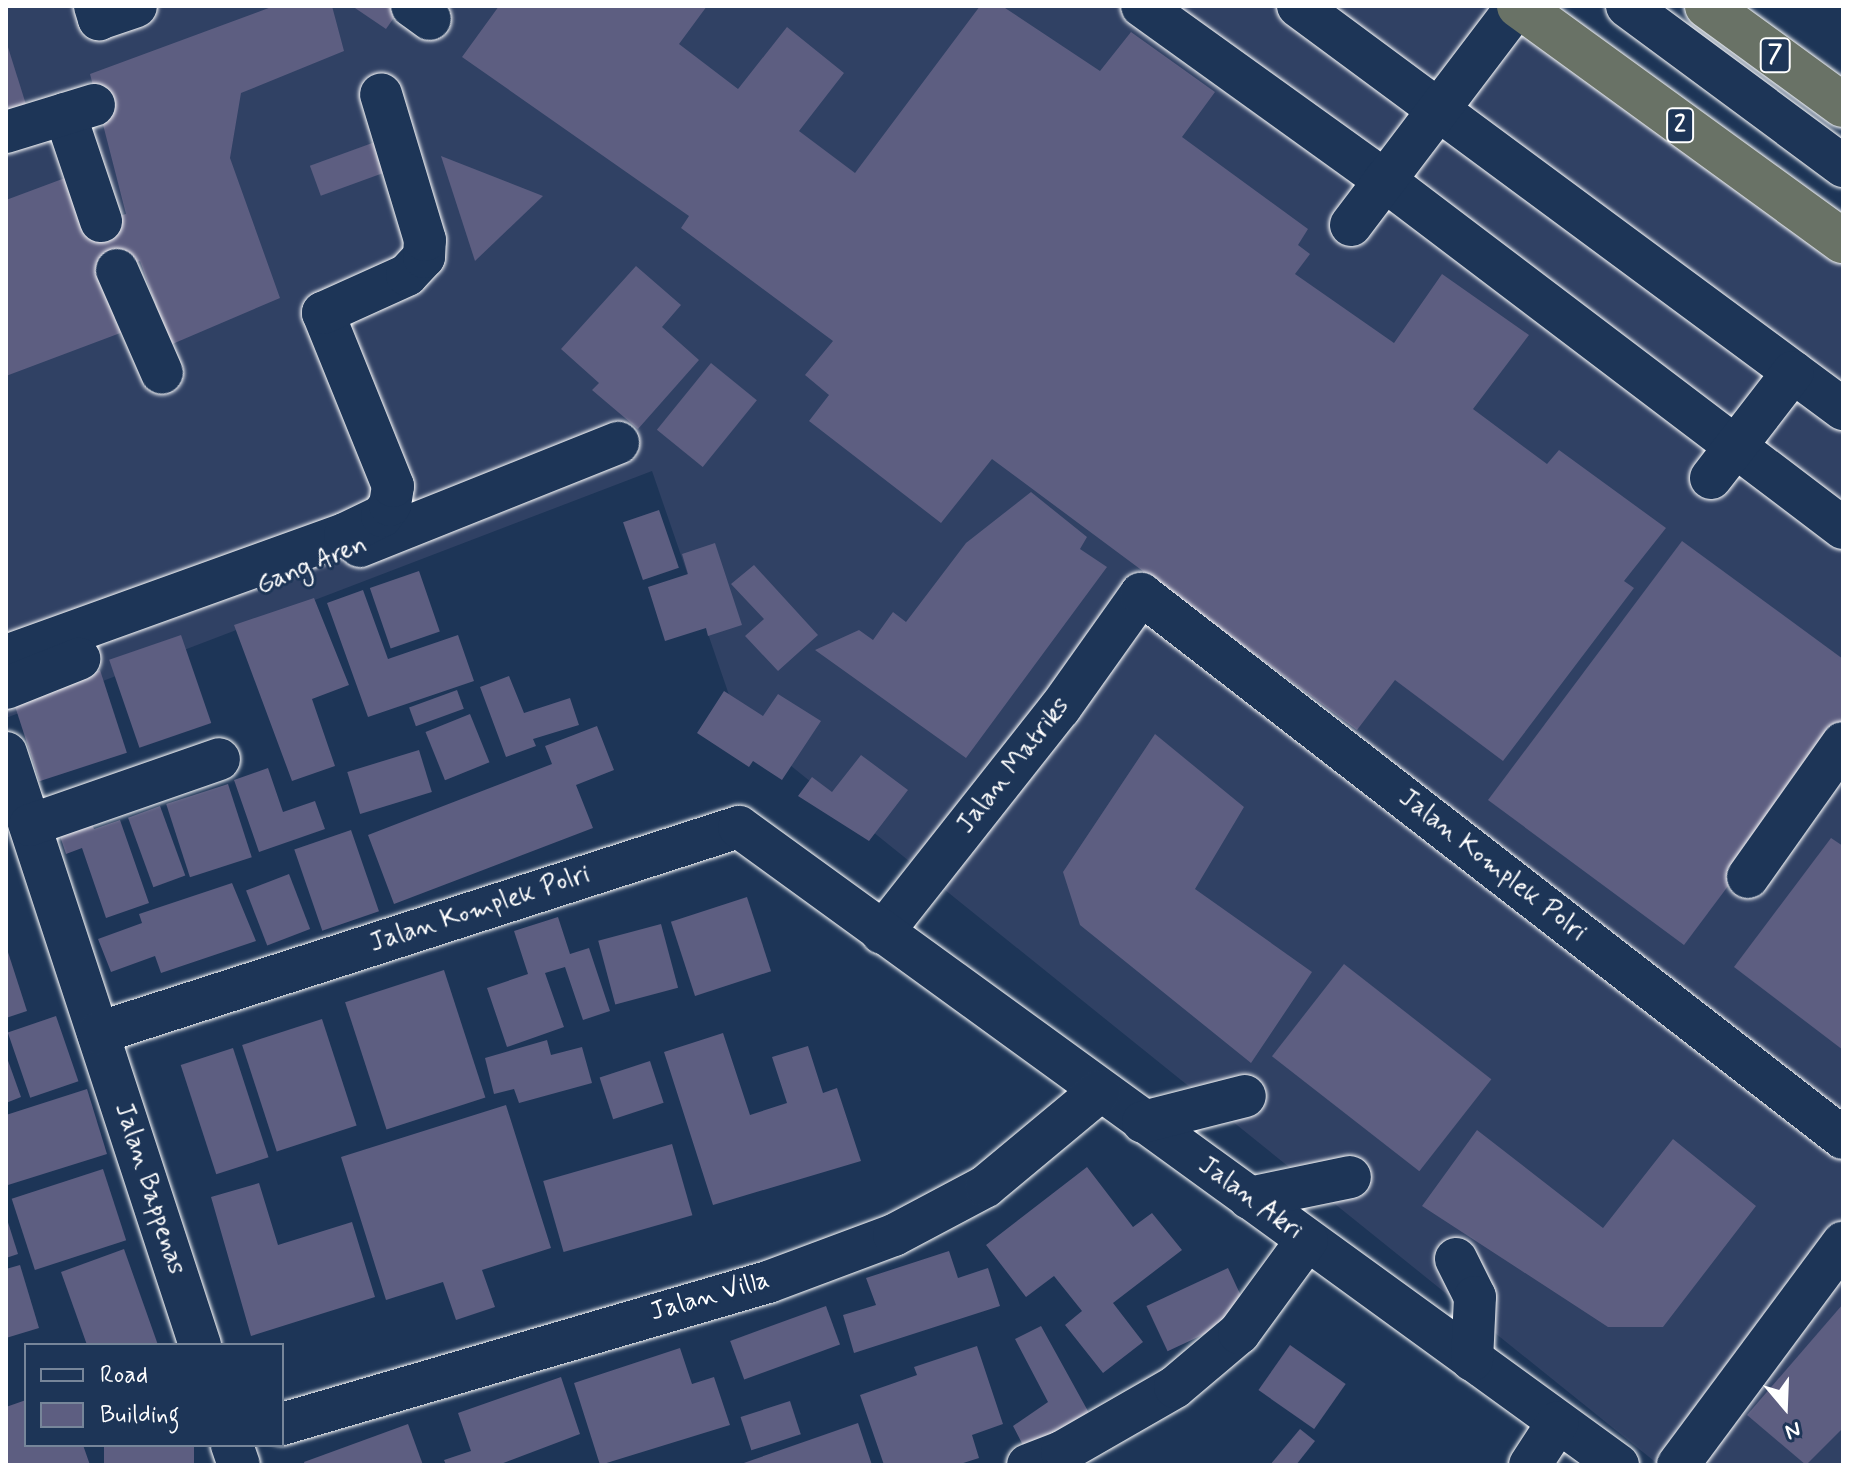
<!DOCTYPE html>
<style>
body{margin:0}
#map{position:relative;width:1849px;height:1471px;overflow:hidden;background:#1d3557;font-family:Mynerve,sans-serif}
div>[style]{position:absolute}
.built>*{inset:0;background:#304164}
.building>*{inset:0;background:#5d5e81;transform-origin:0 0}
.roads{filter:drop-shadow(0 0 2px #fff) drop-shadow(0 0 2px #fff)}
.minor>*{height:42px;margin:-21px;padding:0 21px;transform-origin:21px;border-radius:21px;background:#1d3557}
.highway>*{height:44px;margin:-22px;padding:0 22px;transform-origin:22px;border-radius:22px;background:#697266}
span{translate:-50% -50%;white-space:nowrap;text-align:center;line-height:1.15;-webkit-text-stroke:6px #1d3557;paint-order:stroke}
.shield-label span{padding:2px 6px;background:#1d3557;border:2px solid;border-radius:6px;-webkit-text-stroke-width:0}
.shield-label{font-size:24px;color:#fff;font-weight:700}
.street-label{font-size:26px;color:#fff}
.frame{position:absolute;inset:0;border:8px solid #fff;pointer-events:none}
.legend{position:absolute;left:24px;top:1343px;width:260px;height:104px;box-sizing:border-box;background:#1d3557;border:2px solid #77869a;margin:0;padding:10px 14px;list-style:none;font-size:24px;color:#fff}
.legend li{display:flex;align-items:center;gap:16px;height:40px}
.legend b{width:40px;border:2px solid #77869a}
.north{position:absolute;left:1745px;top:1367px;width:80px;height:80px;-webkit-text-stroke:6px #1d3557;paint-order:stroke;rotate:161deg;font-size:22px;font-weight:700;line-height:32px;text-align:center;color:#fff}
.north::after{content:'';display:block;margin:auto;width:28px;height:36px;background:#fff;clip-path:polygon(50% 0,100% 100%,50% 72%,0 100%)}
</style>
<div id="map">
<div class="built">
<i style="clip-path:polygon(6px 6px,1499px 6px,1843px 244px,1843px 1465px,1659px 1465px,739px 724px,652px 471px,6px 718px)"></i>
</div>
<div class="building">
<i style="clip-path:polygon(274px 6px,332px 6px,344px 51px,241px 93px,230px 158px,280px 298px,170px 345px,140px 261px,101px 275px,123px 332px,6px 376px,6px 200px,65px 178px,101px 221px,126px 214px,90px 74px)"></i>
<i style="clip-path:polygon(352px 6px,396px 6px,400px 9px,386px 29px)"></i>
<i style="clip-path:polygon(499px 6px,707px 6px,679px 44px,738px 89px,787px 27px,844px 73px,799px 131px,855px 173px,980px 6px,1002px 6px,1100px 71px,1131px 32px,1215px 92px,1182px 137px,1308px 229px,1298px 245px,1310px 254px,1295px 274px,1394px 343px,1442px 274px,1529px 335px,1473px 409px,1547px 464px,1559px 450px,1666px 528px,1624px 581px,1634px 588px,1503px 761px,1395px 680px,1357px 730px,992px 459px,941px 523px,809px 421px,829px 395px,805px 375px,833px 341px,681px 228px,689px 216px,462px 57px)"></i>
<i style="clip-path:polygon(7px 44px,28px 111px,6px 118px,6px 45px)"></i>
<i style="left:386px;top:138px;width:32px;height:81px;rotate:70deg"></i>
<i style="clip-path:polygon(441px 156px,543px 196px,475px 261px)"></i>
<i style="clip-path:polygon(636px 266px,681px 305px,662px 327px,699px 360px,638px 429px,592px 390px,599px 383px,561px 349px)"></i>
<i style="left:711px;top:363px;width:59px;height:86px;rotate:39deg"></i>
<i style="clip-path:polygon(1031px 492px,1087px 537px,1080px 549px,1107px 567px,966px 758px,815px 650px,859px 630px,873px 640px,893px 612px,906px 622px,966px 543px)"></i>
<i style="left:659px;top:510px;width:61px;height:38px;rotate:71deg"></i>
<i style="clip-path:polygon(1682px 541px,1843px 659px,1843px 732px,1684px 945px,1488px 800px)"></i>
<i style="clip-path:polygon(715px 543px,742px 625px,708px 636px,706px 628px,665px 641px,648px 587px,688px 574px,682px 554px)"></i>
<i style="clip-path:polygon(754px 565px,818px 635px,778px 671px,745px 636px,764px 619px,731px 584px)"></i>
<i style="left:419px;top:571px;width:64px;height:52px;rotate:71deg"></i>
<i style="clip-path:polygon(363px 590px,388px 659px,458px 635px,474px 681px,368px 717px,327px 603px)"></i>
<i style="clip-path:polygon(314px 598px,349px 685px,312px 699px,335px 766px,292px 781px,234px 625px)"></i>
<i style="left:181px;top:635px;width:93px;height:76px;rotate:71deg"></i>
<i style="left:100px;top:670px;width:87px;height:92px;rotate:72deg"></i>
<i style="clip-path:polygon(509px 676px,524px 713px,570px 698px,579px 725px,533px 739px,536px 746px,506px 757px,480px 687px)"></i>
<i style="left:457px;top:690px;width:20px;height:51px;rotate:70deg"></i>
<i style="clip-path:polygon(724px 691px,763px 716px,778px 694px,821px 721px,782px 780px,753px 761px,749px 767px,697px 733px)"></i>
<i style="left:470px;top:714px;width:52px;height:48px;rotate:68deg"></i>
<i style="clip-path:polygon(597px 726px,614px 770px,576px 785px,593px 828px,394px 904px,368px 835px,552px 764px,545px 746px)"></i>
<i style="clip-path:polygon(1155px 734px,1244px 807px,1195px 889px,1312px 972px,1251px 1063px,1080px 925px,1063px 872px)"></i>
<i style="left:419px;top:750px;width:44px;height:75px;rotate:73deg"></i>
<i style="clip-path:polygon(861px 755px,908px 790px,869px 841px,798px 796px,812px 777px,832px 792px)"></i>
<i style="clip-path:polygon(268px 768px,283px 812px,315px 801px,325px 829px,259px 852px,234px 780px)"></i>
<i style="left:228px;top:784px;width:77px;height:65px;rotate:72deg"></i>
<i style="left:160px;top:806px;width:74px;height:34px;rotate:70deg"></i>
<i style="clip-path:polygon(89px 816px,94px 829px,120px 820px,149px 903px,106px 918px,82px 848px,66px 854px,57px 827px)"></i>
<i style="left:351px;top:830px;width:86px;height:60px;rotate:71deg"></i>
<i style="clip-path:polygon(1831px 838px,1843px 846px,1843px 1050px,1734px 967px)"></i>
<i style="left:289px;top:874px;width:59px;height:46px;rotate:69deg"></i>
<i style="clip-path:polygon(232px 883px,256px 941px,161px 973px,155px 956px,111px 972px,98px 939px,142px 923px,139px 914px)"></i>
<i style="left:747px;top:897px;width:78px;height:80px;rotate:72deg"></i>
<i style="clip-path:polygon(558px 917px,570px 954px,589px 948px,610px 1011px,583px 1020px,565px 967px,545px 973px,564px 1027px,507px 1047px,487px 988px,528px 974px,514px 931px)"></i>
<i style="left:661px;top:924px;width:66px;height:65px;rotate:75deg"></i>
<i style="clip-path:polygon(6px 946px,27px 1011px,6px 1018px)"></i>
<i style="left:1344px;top:964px;width:187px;height:117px;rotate:38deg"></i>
<i style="left:444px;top:970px;width:134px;height:104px;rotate:72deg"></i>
<i style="left:56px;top:1016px;width:69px;height:51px;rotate:71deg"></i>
<i style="left:322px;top:1019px;width:112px;height:84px;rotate:72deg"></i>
<i style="clip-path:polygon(723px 1033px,750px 1115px,787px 1103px,772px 1057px,808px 1046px,823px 1093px,837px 1088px,861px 1161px,713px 1205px,664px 1052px)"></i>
<i style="clip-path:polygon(547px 1040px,551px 1055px,582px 1047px,592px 1083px,519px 1103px,514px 1089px,494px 1094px,485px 1058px)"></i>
<i style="left:233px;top:1048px;width:115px;height:55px;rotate:72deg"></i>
<i style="clip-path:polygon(6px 1055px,21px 1097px,6px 1103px)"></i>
<i style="left:650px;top:1061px;width:44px;height:53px;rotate:72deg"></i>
<i style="clip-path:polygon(87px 1089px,107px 1154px,8px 1185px,6px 1115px)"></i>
<i style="clip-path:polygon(506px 1105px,551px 1248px,482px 1270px,495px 1307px,456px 1320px,443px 1282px,386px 1300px,341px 1157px)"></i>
<i style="clip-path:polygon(1477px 1130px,1603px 1228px,1673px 1139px,1756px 1206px,1663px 1327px,1608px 1327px,1422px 1206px)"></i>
<i style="left:672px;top:1144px;width:74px;height:134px;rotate:74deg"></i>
<i style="clip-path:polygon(1087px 1167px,1133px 1227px,1152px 1213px,1182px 1250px,1113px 1303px,1143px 1342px,1103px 1373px,1065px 1325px,1082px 1311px,1054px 1276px,1026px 1297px,986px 1245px)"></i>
<i style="left:103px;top:1169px;width:75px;height:96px;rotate:72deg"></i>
<i style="clip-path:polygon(259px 1183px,278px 1245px,352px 1222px,375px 1297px,251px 1336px,211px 1197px)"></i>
<i style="clip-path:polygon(6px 1216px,18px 1254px,6px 1258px)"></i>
<i style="clip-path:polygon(124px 1249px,158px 1345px,87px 1345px,61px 1272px)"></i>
<i style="clip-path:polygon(949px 1251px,958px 1278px,988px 1268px,1000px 1306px,854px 1353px,843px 1315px,876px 1305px,866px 1278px)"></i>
<i style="clip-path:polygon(20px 1265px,39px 1328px,6px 1338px,6px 1269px)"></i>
<i style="left:1228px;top:1268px;width:50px;height:90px;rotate:65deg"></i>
<i style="clip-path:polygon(1843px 1304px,1843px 1428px,1806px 1465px,1747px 1415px)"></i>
<i style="left:826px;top:1306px;width:41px;height:102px;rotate:70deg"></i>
<i style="clip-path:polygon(1041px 1326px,1094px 1422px,1026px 1451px,1013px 1426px,1048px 1402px,1015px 1339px)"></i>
<i style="left:1290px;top:1345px;width:68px;height:55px;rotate:35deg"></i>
<i style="clip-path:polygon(977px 1346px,1003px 1424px,972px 1435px,979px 1458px,957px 1465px,884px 1465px,860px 1395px,917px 1375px,914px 1367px)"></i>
<i style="clip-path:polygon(680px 1348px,692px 1384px,714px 1377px,730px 1425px,600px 1465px,574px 1383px)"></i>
<i style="clip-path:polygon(561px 1377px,580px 1434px,498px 1465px,446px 1465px,444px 1460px,471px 1451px,458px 1413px)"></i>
<i style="clip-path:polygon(26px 1400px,26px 1445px,83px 1445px,90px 1465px,6px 1465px,6px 1407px)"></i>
<i style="left:790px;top:1401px;width:35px;height:52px;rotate:72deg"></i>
<i style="clip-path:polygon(858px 1423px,872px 1465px,738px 1465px)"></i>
<i style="clip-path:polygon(408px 1424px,423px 1465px,305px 1465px,304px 1462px)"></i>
<i style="clip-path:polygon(1300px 1429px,1315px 1441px,1296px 1465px,1270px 1465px)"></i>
<i style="left:104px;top:1445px;width:90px;height:21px"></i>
</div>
<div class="roads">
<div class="minor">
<i style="left:95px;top:6px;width:14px;rotate:73deg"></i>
<i style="left:99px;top:19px;width:39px;rotate:-19deg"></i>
<i style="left:412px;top:6px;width:22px;rotate:36deg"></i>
<i style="left:1142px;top:6px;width:298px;rotate:35.7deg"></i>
<i style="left:1384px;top:180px;width:576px;rotate:37.17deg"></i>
<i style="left:1298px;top:6px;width:678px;rotate:36.48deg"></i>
<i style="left:1627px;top:6px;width:269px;rotate:36.5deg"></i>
<i style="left:65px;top:114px;width:113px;rotate:71.4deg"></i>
<i style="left:6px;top:132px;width:92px;rotate:-17.1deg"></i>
<i style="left:1351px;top:225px;width:275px;rotate:-52.8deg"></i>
<i style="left:117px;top:270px;width:112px;rotate:66.4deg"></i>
<i style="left:1711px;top:478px;width:134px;rotate:-52.3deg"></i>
<i style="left:360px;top:546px;width:278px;rotate:-21.8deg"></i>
<i style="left:6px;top:656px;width:360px;rotate:-19.8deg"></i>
<i style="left:345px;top:534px;width:41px;rotate:-25.9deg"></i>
<i style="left:382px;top:516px;width:14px;rotate:-54deg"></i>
<i style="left:390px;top:505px;width:19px;rotate:-81deg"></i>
<i style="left:393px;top:486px;width:187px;rotate:-112deg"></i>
<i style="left:323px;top:313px;width:92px;rotate:-24.3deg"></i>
<i style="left:407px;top:275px;width:25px;rotate:-47deg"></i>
<i style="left:424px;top:257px;width:17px;rotate:-87deg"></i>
<i style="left:425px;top:240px;width:152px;rotate:-106.8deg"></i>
<i style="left:6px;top:688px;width:79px;rotate:-21.7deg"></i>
<i style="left:6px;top:753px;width:623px;rotate:71.86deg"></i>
<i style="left:30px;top:825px;width:200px;rotate:-19.2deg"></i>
<i style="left:1748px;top:877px;width:164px;rotate:-54.7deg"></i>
<i style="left:882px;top:933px;width:287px;rotate:-51.7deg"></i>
<i style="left:1060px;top:708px;width:140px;rotate:-54.6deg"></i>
<i style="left:1141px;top:594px;width:888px;rotate:37.77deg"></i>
<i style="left:98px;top:1033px;width:673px;rotate:-17.82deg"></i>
<i style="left:739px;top:827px;width:1086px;rotate:35.97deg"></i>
<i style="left:1143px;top:1122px;width:105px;rotate:-14.3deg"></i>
<i style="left:1249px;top:1198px;width:103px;rotate:-11.7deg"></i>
<i style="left:1456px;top:1259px;width:42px;rotate:63.4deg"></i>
<i style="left:1475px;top:1297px;width:63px;rotate:92.7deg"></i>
<i style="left:282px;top:1424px;width:506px;rotate:-16.29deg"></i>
<i style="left:768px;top:1282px;width:134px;rotate:-20.5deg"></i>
<i style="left:894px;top:1235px;width:104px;rotate:-28deg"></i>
<i style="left:986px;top:1186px;width:148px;rotate:-39.8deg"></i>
<i style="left:232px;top:1445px;width:21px;rotate:71deg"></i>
<i style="left:1028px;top:1465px;width:36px;rotate:-21deg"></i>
<i style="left:1062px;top:1452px;width:130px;rotate:-29.9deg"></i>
<i style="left:1175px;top:1387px;width:84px;rotate:-40.2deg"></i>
<i style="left:1239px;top:1333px;width:115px;rotate:-53.8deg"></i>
<i style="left:1530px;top:1465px;width:51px;rotate:-56.9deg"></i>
<i style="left:1678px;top:1465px;width:277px;rotate:-53.4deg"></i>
</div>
<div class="highway">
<i style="left:1519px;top:6px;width:400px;rotate:36deg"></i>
<i style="left:1707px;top:6px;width:168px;rotate:36.1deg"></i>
</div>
</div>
<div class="shield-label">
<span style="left:1775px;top:55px">7</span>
<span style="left:1680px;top:125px">2</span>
</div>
<div class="street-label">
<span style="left:312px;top:566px;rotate:-22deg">Gang Aren</span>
<span style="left:1014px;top:766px;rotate:-52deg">Jalan Matriks</span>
<span style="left:1492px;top:866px;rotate:38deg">Jalan Komplek Polri</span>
<span style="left:480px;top:910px;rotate:-18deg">Jalan Komplek Polri</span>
<span style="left:149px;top:1189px;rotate:72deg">Jalan Bappenas</span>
<span style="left:1250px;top:1199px;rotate:36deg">Jalan Akri</span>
<span style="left:710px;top:1297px;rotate:-16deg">Jalan Villa</span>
</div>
<div class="frame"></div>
<ul class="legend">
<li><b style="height:10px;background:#1d3557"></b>Road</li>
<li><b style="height:22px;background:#5d5e81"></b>Building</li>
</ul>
<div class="north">N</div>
</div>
